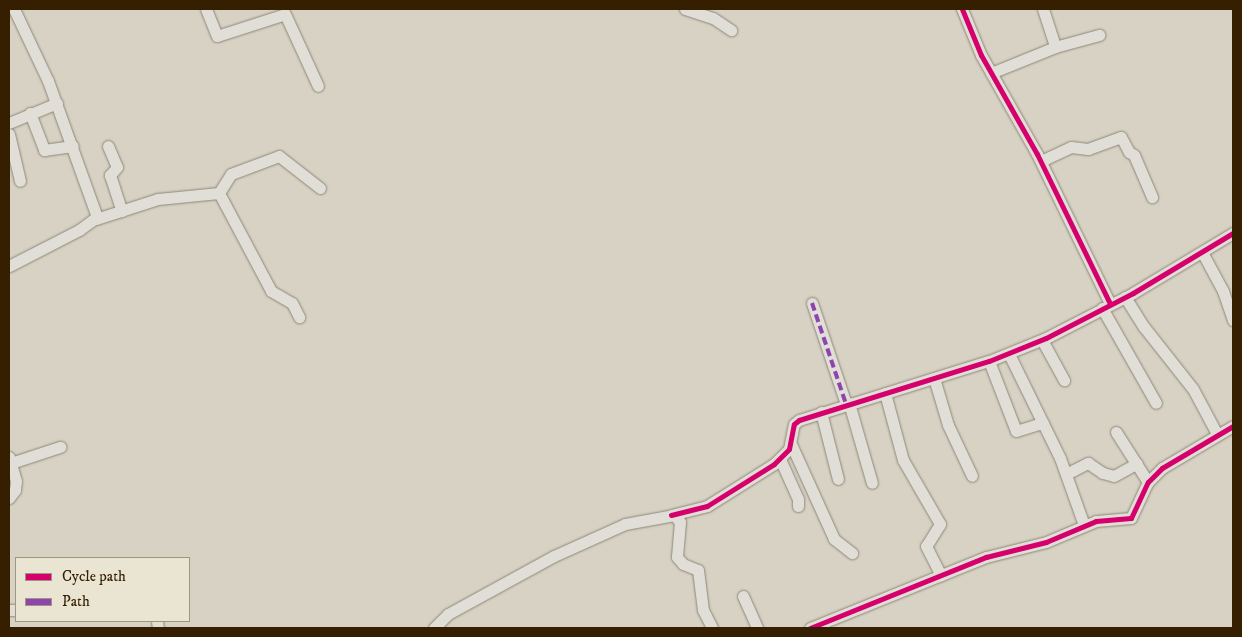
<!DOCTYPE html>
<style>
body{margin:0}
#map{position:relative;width:1242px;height:637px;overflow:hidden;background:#d7d2c3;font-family:"IM FELL DW Pica",serif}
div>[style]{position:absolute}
.roads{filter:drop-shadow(0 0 1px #8d877a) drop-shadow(0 0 1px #8d877a)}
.minor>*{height:11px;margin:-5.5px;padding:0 5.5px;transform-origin:5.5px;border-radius:5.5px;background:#e1ded7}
.quiet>*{height:4px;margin-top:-2px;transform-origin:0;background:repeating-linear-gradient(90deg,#8e44ad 0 8px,transparent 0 12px)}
.cycleway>*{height:5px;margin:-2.5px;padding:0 2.5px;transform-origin:2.5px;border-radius:2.5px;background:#d6006c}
span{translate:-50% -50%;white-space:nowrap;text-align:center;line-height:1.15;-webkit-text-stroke:4px #eae4d3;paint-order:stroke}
.frame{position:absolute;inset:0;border:10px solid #361e00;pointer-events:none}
.legend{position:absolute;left:15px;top:557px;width:175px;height:65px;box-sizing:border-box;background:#eae4d3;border:1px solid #a2957f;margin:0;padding:6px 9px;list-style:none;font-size:15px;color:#361e00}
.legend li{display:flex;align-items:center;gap:10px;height:25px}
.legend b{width:25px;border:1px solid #a2957f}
</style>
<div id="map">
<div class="roads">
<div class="minor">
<i style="left:206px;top:9px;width:29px;rotate:68deg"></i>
<i style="left:217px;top:36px;width:71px;rotate:-17.9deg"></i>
<i style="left:285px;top:14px;width:79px;rotate:65.4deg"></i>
<i style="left:685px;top:9px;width:29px;rotate:18deg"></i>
<i style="left:713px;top:18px;width:22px;rotate:34deg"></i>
<i style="left:962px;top:9px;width:50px;rotate:67.6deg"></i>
<i style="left:981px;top:55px;width:114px;rotate:60.5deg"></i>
<i style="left:1037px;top:154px;width:167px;rotate:64deg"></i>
<i style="left:1043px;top:9px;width:40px;rotate:72deg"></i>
<i style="left:991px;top:73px;width:69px;rotate:-22.1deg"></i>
<i style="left:1055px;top:47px;width:46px;rotate:-15.3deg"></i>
<i style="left:30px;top:113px;width:40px;rotate:69deg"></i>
<i style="left:44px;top:150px;width:29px;rotate:-8deg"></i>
<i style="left:9px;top:123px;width:52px;rotate:-22.6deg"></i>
<i style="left:9px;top:134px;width:48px;rotate:76.8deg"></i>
<i style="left:108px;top:146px;width:23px;rotate:67deg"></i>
<i style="left:117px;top:167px;width:11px;rotate:131deg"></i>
<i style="left:110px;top:175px;width:38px;rotate:72deg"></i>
<i style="left:1041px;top:161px;width:33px;rotate:-25deg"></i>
<i style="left:1071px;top:147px;width:17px;rotate:7deg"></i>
<i style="left:1088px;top:149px;width:35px;rotate:-20deg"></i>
<i style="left:1121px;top:137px;width:17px;rotate:62deg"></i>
<i style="left:1129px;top:152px;width:6px;rotate:31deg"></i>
<i style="left:1134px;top:155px;width:46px;rotate:66.8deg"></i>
<i style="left:219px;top:193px;width:111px;rotate:62deg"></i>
<i style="left:271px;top:291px;width:24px;rotate:30deg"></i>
<i style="left:292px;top:303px;width:16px;rotate:63deg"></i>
<i style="left:96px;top:219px;width:65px;rotate:-17.9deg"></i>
<i style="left:158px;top:199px;width:61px;rotate:-5.6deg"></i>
<i style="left:219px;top:193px;width:22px;rotate:-58deg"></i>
<i style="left:231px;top:174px;width:51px;rotate:-20.6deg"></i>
<i style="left:279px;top:156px;width:52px;rotate:38deg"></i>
<i style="left:1202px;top:252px;width:44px;rotate:61.7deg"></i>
<i style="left:1223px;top:291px;width:31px;rotate:71deg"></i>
<i style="left:9px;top:266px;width:79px;rotate:-27.2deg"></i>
<i style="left:79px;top:230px;width:22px;rotate:-36deg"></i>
<i style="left:97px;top:217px;width:145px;rotate:-109.8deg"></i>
<i style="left:48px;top:81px;width:80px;rotate:-115.3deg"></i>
<i style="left:1125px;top:297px;width:36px;rotate:58deg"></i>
<i style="left:1144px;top:327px;width:79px;rotate:51.7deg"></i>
<i style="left:1193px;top:389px;width:51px;rotate:61.9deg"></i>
<i style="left:812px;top:303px;width:107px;rotate:71.4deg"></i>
<i style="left:1102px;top:308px;width:109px;rotate:60.4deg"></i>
<i style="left:1042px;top:340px;width:46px;rotate:61.2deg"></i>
<i style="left:1009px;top:354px;width:116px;rotate:63.9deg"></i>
<i style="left:1060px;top:458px;width:71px;rotate:70.3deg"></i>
<i style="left:989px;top:361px;width:75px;rotate:68.9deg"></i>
<i style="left:1016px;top:431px;width:28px;rotate:-17deg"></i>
<i style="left:934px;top:378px;width:49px;rotate:73.4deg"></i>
<i style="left:948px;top:425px;width:56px;rotate:64.8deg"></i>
<i style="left:885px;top:393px;width:69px;rotate:75deg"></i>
<i style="left:903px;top:460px;width:74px;rotate:60deg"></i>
<i style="left:940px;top:524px;width:26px;rotate:122deg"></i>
<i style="left:926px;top:546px;width:33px;rotate:63deg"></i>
<i style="left:849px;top:403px;width:83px;rotate:74deg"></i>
<i style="left:821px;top:412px;width:69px;rotate:75.8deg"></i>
<i style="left:1116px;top:432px;width:59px;rotate:57.4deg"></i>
<i style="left:791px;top:444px;width:104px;rotate:65.6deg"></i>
<i style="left:834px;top:539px;width:23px;rotate:38deg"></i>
<i style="left:780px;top:459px;width:44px;rotate:65.8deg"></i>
<i style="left:798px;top:499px;width:7px;rotate:90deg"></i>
<i style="left:11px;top:463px;width:52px;rotate:-18.1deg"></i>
<i style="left:1066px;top:474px;width:25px;rotate:-27deg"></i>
<i style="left:1088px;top:463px;width:18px;rotate:34deg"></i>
<i style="left:1103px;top:473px;width:11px;rotate:15deg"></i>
<i style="left:1114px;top:476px;width:26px;rotate:-29deg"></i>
<i style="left:9px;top:498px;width:10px;rotate:-53deg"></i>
<i style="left:15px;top:490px;width:9px;rotate:-84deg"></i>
<i style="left:16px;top:481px;width:25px;rotate:-106deg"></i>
<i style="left:671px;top:515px;width:37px;rotate:-14deg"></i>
<i style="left:707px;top:506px;width:79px;rotate:-32.1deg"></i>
<i style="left:774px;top:464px;width:21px;rotate:-45deg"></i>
<i style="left:789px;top:449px;width:25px;rotate:-79deg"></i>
<i style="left:794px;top:424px;width:6px;rotate:-39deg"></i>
<i style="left:799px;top:420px;width:199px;rotate:-17.3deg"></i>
<i style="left:989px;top:361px;width:61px;rotate:-22deg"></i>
<i style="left:1046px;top:338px;width:98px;rotate:-27.3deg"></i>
<i style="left:1133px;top:293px;width:117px;rotate:-31deg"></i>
<i style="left:743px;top:596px;width:35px;rotate:66deg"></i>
<i style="left:9px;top:610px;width:5px"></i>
<i style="left:157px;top:621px;width:7px;rotate:82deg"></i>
<i style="left:434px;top:628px;width:20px;rotate:-45deg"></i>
<i style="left:448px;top:614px;width:121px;rotate:-28.7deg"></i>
<i style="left:554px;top:556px;width:78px;rotate:-24.3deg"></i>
<i style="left:625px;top:524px;width:50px;rotate:-10.4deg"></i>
<i style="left:674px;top:515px;width:9px;rotate:49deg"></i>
<i style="left:680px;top:522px;width:35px;rotate:95deg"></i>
<i style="left:677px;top:557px;width:9px;rotate:49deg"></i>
<i style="left:683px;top:564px;width:16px;rotate:22deg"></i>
<i style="left:698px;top:570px;width:40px;rotate:82.9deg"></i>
<i style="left:703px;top:610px;width:20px;rotate:63deg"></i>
<i style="left:810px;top:628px;width:190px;rotate:-22deg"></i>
<i style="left:986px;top:557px;width:62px;rotate:-14deg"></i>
<i style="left:1046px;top:542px;width:54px;rotate:-22.8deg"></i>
<i style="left:1096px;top:521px;width:35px;rotate:-5deg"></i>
<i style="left:1131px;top:518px;width:40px;rotate:-65deg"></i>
<i style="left:1148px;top:482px;width:20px;rotate:-45deg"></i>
<i style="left:1162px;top:468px;width:82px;rotate:-30.6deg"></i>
</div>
</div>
<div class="quiet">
<i style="left:812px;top:303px;width:107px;rotate:71.4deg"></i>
</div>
<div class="cycleway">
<i style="left:962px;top:9px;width:50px;rotate:67.6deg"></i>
<i style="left:981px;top:55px;width:114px;rotate:60.5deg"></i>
<i style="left:1037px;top:154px;width:167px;rotate:64deg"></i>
<i style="left:671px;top:515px;width:37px;rotate:-14deg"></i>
<i style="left:707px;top:506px;width:79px;rotate:-32.1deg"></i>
<i style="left:774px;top:464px;width:21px;rotate:-45deg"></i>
<i style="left:789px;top:449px;width:25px;rotate:-79deg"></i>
<i style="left:794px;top:424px;width:6px;rotate:-39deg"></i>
<i style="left:799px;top:420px;width:199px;rotate:-17.3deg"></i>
<i style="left:989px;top:361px;width:61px;rotate:-22deg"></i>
<i style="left:1046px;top:338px;width:98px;rotate:-27.3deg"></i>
<i style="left:1133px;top:293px;width:117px;rotate:-31deg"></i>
<i style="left:810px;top:628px;width:190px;rotate:-22deg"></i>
<i style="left:986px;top:557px;width:62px;rotate:-14deg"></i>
<i style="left:1046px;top:542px;width:54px;rotate:-22.8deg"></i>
<i style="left:1096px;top:521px;width:35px;rotate:-5deg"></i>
<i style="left:1131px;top:518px;width:40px;rotate:-65deg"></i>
<i style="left:1148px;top:482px;width:20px;rotate:-45deg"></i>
<i style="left:1162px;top:468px;width:82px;rotate:-30.6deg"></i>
</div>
<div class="frame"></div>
<ul class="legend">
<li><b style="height:6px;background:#d6006c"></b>Cycle path</li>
<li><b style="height:6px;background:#8e44ad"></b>Path</li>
</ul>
</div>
